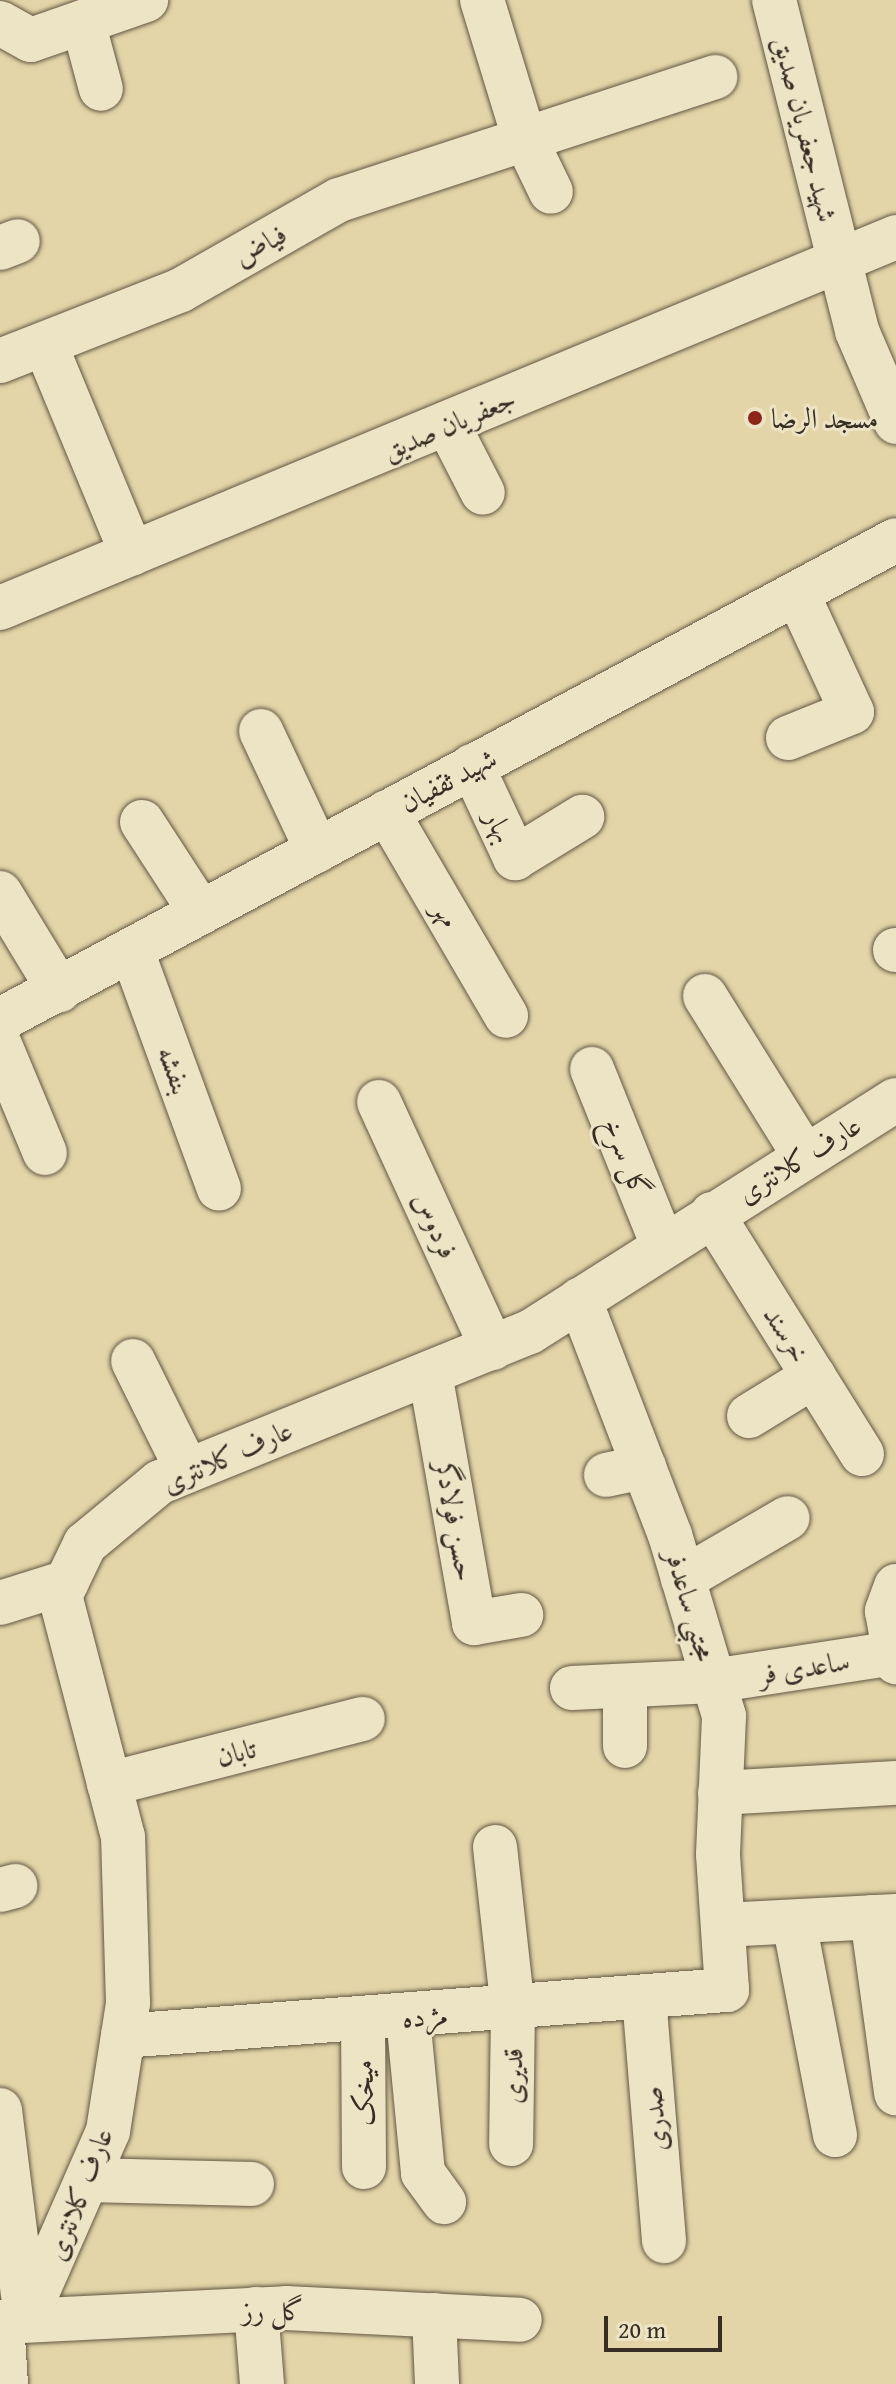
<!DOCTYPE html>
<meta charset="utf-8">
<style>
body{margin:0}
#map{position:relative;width:896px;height:2384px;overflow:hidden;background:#e3d5a7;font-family:"Gentium Book Plus",Amiri,serif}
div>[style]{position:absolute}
.roads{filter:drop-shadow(0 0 2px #625745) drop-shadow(0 0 2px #625745)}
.minor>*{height:44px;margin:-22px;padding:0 22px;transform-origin:22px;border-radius:22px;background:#ede4c6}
.dots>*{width:22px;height:22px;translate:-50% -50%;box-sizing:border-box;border:4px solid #ede4c6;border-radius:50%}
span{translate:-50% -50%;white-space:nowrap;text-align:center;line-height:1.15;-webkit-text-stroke:6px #ede4c6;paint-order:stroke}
.street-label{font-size:28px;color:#372d24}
.poi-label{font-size:28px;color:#372d24}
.left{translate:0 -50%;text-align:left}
.scale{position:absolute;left:604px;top:2316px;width:118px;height:36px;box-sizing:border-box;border:4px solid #372d24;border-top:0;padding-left:10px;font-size:24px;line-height:28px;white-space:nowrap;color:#372d24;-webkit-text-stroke:6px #ede4c6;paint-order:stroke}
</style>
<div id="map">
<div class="roads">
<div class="minor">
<i style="left:482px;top:0;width:140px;rotate:73deg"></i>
<i style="left:523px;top:134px;width:64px;rotate:64.2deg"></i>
<i style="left:774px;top:0;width:341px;rotate:75.9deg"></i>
<i style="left:857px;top:331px;width:99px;rotate:66.8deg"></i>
<i style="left:83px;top:22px;width:69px;rotate:75deg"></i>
<i style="left:0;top:23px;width:35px;rotate:29deg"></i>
<i style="left:31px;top:40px;width:122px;rotate:-19.2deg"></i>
<i style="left:0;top:248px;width:19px;rotate:-21deg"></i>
<i style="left:45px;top:344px;width:227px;rotate:67.5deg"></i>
<i style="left:0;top:361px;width:194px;rotate:-21.4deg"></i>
<i style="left:181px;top:290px;width:182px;rotate:-29.7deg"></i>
<i style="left:339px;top:200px;width:396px;rotate:-18.1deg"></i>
<i style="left:448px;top:425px;width:76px;rotate:62.8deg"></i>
<i style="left:0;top:608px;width:970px;rotate:-22.49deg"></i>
<i style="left:261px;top:731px;width:132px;rotate:64.8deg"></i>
<i style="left:788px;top:738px;width:69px;rotate:-22.1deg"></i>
<i style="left:852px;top:712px;width:131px;rotate:-114.8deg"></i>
<i style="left:472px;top:766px;width:102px;rotate:64.9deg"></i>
<i style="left:515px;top:858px;width:79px;rotate:-31.5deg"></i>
<i style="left:387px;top:812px;width:236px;rotate:59.7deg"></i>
<i style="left:142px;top:822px;width:108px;rotate:57deg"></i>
<i style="left:0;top:893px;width:114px;rotate:58.7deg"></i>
<i style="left:895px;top:950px;width:1px"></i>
<i style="left:132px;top:951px;width:253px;rotate:69.9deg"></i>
<i style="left:705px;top:996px;width:187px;rotate:58.1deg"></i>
<i style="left:0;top:1020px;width:1016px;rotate:-28.18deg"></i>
<i style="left:0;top:1045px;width:117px;rotate:67.4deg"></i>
<i style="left:592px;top:1069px;width:191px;rotate:68.1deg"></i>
<i style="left:379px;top:1102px;width:271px;rotate:65.3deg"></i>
<i style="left:712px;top:1214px;width:283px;rotate:58deg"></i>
<i style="left:133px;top:1361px;width:122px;rotate:63.6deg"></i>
<i style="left:430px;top:1373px;width:254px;rotate:80deg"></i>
<i style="left:474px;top:1623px;width:48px;rotate:-9.7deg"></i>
<i style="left:749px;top:1416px;width:76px;rotate:-31.6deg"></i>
<i style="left:606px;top:1475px;width:39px;rotate:-12deg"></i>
<i style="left:683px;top:1579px;width:121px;rotate:-30.2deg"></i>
<i style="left:896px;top:1586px;width:27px;rotate:110deg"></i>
<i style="left:887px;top:1611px;width:52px;rotate:80deg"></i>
<i style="left:0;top:1603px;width:70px;rotate:-17.4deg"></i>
<i style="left:625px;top:1686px;width:60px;rotate:90deg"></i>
<i style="left:572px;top:1688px;width:141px;rotate:-2.8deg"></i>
<i style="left:713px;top:1681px;width:183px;rotate:-8.8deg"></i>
<i style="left:109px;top:1784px;width:262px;rotate:-14.4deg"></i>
<i style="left:720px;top:1793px;width:176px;rotate:-3.3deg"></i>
<i style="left:495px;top:1847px;width:163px;rotate:83.7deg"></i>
<i style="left:513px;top:2009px;width:135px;rotate:90.8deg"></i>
<i style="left:0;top:1890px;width:16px;rotate:-15deg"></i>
<i style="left:872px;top:1917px;width:178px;rotate:82.2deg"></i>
<i style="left:794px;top:1922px;width:217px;rotate:79.1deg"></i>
<i style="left:723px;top:1925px;width:173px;rotate:-3deg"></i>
<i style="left:644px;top:1997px;width:245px;rotate:85.3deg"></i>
<i style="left:408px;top:2017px;width:157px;rotate:84.5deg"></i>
<i style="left:423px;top:2173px;width:36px;rotate:54deg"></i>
<i style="left:363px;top:2020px;width:147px;rotate:89.6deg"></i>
<i style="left:123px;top:2036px;width:606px;rotate:-4.36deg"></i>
<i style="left:727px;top:1990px;width:136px;rotate:-93.8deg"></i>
<i style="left:718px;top:1854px;width:138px;rotate:-87.5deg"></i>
<i style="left:724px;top:1716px;width:189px;rotate:-106.6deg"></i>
<i style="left:670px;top:1535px;width:252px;rotate:-111deg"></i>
<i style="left:0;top:2110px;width:210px;rotate:82.9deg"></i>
<i style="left:88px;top:2180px;width:164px;rotate:1.4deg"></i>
<i style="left:256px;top:2309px;width:75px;rotate:85.4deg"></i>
<i style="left:434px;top:2315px;width:69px;rotate:87.5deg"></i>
<i style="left:26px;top:2318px;width:204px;rotate:-66.3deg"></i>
<i style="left:108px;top:2131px;width:130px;rotate:-81.1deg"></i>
<i style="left:128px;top:2003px;width:166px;rotate:-91.7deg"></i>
<i style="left:123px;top:1837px;width:249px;rotate:-104.6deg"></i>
<i style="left:60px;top:1596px;width:58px;rotate:-64.3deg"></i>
<i style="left:85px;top:1544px;width:97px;rotate:-39.6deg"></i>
<i style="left:160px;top:1482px;width:399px;rotate:-22.1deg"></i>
<i style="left:530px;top:1332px;width:433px;rotate:-32.4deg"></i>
<i style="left:2px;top:2322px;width:284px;rotate:-2.8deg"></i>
<i style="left:286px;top:2308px;width:234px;rotate:2.9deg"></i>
<i style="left:2px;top:2322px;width:62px;rotate:86.3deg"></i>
</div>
</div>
<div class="dots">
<i style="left:755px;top:418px;background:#8f2418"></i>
</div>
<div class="street-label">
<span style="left:806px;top:129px;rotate:76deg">شهید جعفریان صدیق</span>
<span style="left:260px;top:245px;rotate:-30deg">فیاض</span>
<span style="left:449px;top:424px;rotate:-23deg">جعفریان صدیق</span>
<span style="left:448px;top:780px;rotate:-28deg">شهید ثقفیان</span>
<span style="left:500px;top:826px;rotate:64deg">بهار</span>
<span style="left:447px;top:914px;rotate:60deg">مهر</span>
<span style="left:175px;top:1070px;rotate:70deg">بنفشه</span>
<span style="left:627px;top:1157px;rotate:68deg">گل سرخ</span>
<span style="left:799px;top:1159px;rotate:-32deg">عارف کلانتری</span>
<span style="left:436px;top:1225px;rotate:65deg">فردوس</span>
<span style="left:787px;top:1334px;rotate:58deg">خرسند</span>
<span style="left:227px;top:1456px;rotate:-24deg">عارف کلانتری</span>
<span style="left:456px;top:1521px;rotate:80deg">حسن فولادگر</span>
<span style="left:691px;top:1605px;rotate:74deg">مجتبی ساعدفر</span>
<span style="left:804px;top:1667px;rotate:-9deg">ساعدی فر</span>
<span style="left:236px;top:1752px;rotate:-14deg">تابان</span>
<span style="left:425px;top:2016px;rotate:-4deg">مژده</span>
<span style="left:512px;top:2076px;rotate:-89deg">قدیری</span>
<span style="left:363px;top:2093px;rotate:-91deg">میخک</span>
<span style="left:654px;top:2119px;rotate:-95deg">صدری</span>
<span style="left:79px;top:2194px;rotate:-69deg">عارف کلانتری</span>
<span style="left:273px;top:2310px">گل رز</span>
</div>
<div class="poi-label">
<span class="left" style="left:771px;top:418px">مسجد الرضا</span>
</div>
<div class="scale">20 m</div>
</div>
